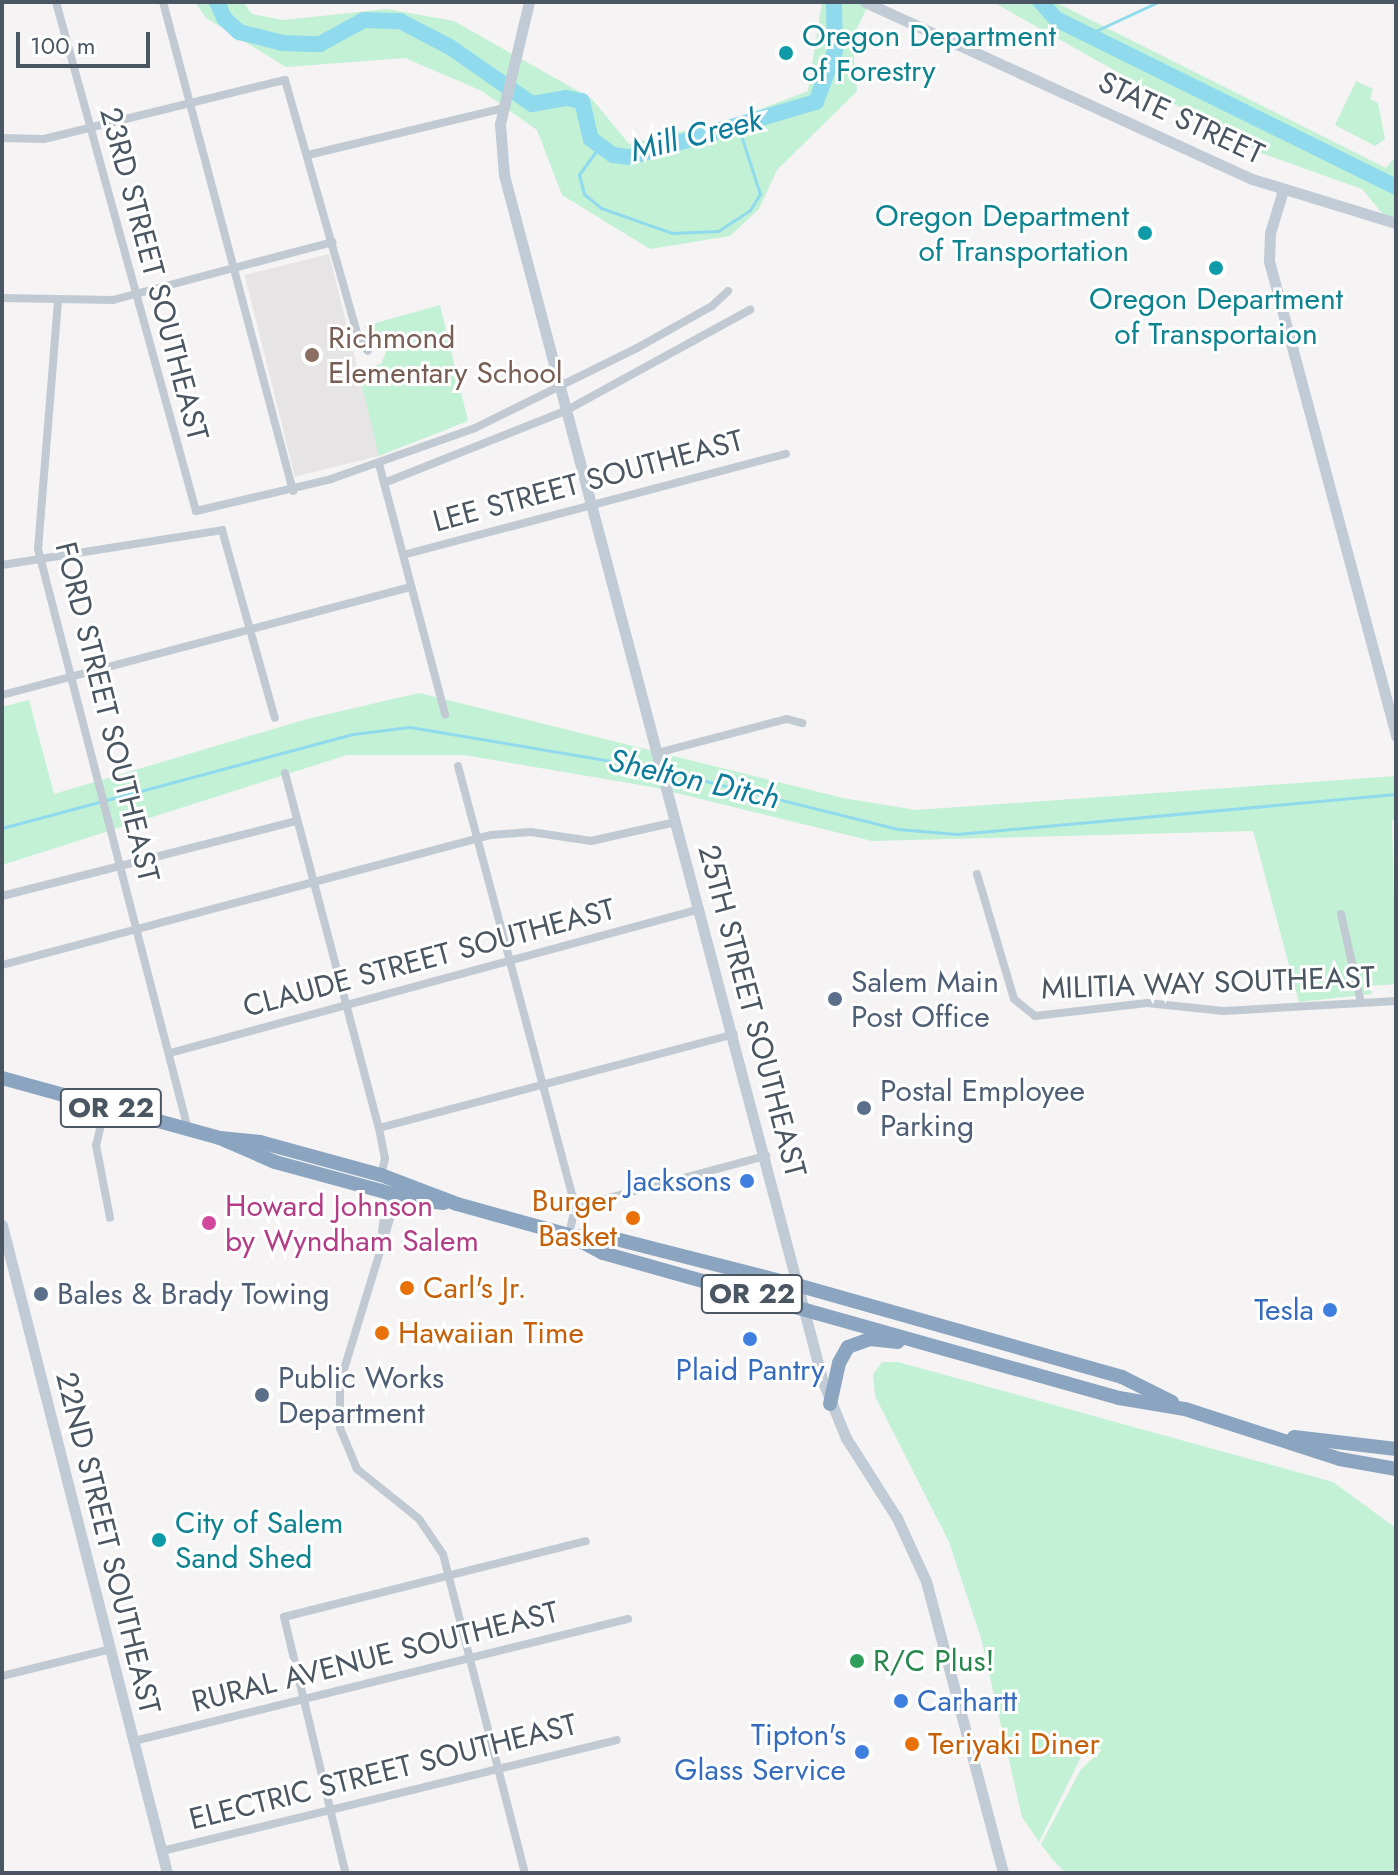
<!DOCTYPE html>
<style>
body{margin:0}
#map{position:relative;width:1398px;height:1875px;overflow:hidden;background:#f5f3f3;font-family:Jost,sans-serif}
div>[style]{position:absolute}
.education>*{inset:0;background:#e6e4e5;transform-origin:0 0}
.green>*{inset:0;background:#c3f1d5}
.stream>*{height:3px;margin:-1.5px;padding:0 1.5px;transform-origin:1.5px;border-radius:1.5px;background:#90daee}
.river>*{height:16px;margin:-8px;padding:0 8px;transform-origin:8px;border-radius:8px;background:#90daee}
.street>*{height:8px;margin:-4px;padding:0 4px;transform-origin:4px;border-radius:4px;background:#c1cad2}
.secondary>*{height:11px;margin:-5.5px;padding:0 5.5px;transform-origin:5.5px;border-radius:5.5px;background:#c1cbd6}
.highway>*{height:14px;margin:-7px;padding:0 7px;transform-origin:7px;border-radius:7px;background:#8ba5c1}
.dots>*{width:22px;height:22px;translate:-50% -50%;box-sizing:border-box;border:4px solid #fff;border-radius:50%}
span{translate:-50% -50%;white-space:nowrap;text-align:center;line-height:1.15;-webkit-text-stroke:6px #fff;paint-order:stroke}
.shield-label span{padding:2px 6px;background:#fff;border:2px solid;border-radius:6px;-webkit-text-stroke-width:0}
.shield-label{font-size:28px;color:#4a5661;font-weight:700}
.culture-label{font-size:30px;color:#0d838f}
.left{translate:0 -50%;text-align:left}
.right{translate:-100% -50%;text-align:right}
.street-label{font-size:30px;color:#4a5661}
.education-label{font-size:30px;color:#785e54}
.service-label{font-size:30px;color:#4e5e75}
.shop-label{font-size:30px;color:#366cbe}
.food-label{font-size:30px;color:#c56008}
.hotel-label{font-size:30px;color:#b23c85}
.leisure-label{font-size:30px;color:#27864d}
.water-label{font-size:32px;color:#0c7c9b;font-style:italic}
.frame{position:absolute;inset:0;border:4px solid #4a5661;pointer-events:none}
.scale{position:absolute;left:16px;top:32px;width:134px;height:36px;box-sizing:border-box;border:4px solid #4a5661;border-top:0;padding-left:10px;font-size:24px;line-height:28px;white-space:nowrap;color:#4a5661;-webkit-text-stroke:6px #fff;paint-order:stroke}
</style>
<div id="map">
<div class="education">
<i style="left:329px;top:254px;width:208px;height:87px;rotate:76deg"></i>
</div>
<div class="green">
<i style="clip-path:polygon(195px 2px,243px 2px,252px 14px,283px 20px,387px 9px,454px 21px,592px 99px,629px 144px,734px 119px,808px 91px,822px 2px,870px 2px,852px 38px,857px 91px,777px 170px,759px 209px,730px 236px,650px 249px,562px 195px,537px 130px,482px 91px,405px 58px,286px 67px,206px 18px)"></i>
<i style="clip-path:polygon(993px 2px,1055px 2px,1386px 168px,1396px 156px,1396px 230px,1362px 189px,1261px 153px)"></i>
<i style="clip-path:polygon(1356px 81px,1373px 89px,1370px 99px,1378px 103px,1385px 139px,1375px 146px,1335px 125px)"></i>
<i style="clip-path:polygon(440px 305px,468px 421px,379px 456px,358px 370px,381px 364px,386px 352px,383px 339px,367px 333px,365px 326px)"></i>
<i style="clip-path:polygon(419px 693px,843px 798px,916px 810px,1396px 776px,1396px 820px,1392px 820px,1396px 984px,1371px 986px,1372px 994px,1299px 1002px,1253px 831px,872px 841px,652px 787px,464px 755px,347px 755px,2px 865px,2px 707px,29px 700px,54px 794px,307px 719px)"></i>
<i style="clip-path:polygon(882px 1362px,898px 1362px,1333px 1482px,1396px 1528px,1396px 1873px,1066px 1873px,1052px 1859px,1041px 1844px,1081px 1769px,1102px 1750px,1093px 1746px,1081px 1757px,1039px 1842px,1022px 1817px,981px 1638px,949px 1542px,875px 1396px,873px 1374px)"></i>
</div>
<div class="stream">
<i style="left:1089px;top:34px;width:76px;rotate:-24.9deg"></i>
<i style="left:599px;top:147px;width:34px;rotate:126deg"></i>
<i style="left:579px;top:175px;width:20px;rotate:75deg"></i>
<i style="left:584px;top:194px;width:22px;rotate:39deg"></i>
<i style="left:601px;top:208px;width:75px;rotate:19.4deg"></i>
<i style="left:672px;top:233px;width:46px;rotate:-2.5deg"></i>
<i style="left:718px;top:231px;width:38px;rotate:-33deg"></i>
<i style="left:750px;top:210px;width:19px;rotate:-58deg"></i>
<i style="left:760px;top:194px;width:68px;rotate:-107.9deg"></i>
<i style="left:665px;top:771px;width:240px;rotate:14deg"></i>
<i style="left:898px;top:829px;width:59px;rotate:4.8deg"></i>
<i style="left:957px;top:834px;width:441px;rotate:-5.2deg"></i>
<i style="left:2px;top:828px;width:363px;rotate:-15deg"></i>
<i style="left:353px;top:734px;width:57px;rotate:-7deg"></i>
<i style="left:410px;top:727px;width:252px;rotate:9.6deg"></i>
</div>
<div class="river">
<i style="left:217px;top:2px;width:17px;rotate:66deg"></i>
<i style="left:224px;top:18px;width:21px;rotate:43deg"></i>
<i style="left:239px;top:32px;width:44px;rotate:14.3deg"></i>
<i style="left:282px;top:43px;width:38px;rotate:2deg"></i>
<i style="left:320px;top:44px;width:50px;rotate:-28.6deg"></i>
<i style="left:364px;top:20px;width:36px;rotate:2deg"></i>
<i style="left:400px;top:21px;width:56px;rotate:27.5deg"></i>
<i style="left:450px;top:47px;width:100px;rotate:34.8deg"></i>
<i style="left:532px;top:104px;width:35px;rotate:-10deg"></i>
<i style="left:566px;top:98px;width:16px;rotate:11deg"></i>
<i style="left:582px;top:101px;width:39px;rotate:77deg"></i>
<i style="left:591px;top:139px;width:27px;rotate:36deg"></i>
<i style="left:613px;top:155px;width:17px;rotate:7deg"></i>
<i style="left:630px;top:157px;width:194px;rotate:-16.5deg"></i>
<i style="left:816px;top:102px;width:54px;rotate:-69.6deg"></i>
<i style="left:835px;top:51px;width:49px;rotate:-91.2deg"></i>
<i style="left:1041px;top:2px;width:23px;rotate:49deg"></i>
<i style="left:1056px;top:19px;width:379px;rotate:26.3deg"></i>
</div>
<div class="street">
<i style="left:56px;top:2px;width:528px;rotate:74.62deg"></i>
<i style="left:196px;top:511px;width:139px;rotate:-13.3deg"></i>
<i style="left:331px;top:479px;width:153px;rotate:-19.5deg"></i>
<i style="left:475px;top:428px;width:181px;rotate:-26.3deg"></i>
<i style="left:637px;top:348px;width:86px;rotate:-29.2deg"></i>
<i style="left:712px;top:306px;width:22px;rotate:-43deg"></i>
<i style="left:163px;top:2px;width:506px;rotate:75.11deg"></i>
<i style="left:2px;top:138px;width:42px;rotate:1.4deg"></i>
<i style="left:44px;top:139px;width:248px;rotate:-13.8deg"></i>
<i style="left:285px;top:80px;width:270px;rotate:74.1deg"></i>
<i style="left:359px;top:340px;width:14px;rotate:51deg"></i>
<i style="left:308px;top:155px;width:202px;rotate:-13.5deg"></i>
<i style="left:2px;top:298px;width:111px;rotate:1deg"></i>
<i style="left:113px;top:300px;width:227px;rotate:-14.8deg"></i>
<i style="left:58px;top:301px;width:249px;rotate:94.6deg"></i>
<i style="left:38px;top:549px;width:599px;rotate:75.5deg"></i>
<i style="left:379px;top:464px;width:259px;rotate:75.2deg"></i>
<i style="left:384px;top:483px;width:197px;rotate:-21.7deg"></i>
<i style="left:567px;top:410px;width:209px;rotate:-28.7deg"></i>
<i style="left:403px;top:555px;width:396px;rotate:-14.8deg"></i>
<i style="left:2px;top:565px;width:223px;rotate:-9deg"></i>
<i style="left:222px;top:530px;width:195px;rotate:74.3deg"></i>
<i style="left:2px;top:695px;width:423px;rotate:-14.8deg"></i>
<i style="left:657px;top:753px;width:134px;rotate:-14.7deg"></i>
<i style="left:787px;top:719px;width:16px;rotate:15deg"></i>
<i style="left:458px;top:766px;width:456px;rotate:75.1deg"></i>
<i style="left:575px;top:1207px;width:29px;rotate:102deg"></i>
<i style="left:285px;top:773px;width:367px;rotate:75.2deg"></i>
<i style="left:379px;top:1128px;width:31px;rotate:79deg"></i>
<i style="left:385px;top:1158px;width:17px;rotate:103deg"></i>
<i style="left:977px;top:874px;width:130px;rotate:73.5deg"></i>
<i style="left:1014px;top:999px;width:27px;rotate:39deg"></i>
<i style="left:1035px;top:1016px;width:113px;rotate:-6.6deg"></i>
<i style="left:1147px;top:1003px;width:77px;rotate:5.9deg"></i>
<i style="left:1224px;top:1011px;width:172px;rotate:-3.3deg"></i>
<i style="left:2px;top:896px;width:304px;rotate:-14.3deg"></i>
<i style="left:1341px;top:914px;width:91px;rotate:77.3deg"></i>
<i style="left:2px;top:965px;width:506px;rotate:-14.89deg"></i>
<i style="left:491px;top:835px;width:40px;rotate:-4.3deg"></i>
<i style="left:531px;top:832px;width:61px;rotate:8.5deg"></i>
<i style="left:591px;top:841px;width:87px;rotate:-12.6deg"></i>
<i style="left:170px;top:1053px;width:549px;rotate:-15.2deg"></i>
<i style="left:105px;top:1107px;width:39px;rotate:103deg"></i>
<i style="left:96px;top:1145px;width:74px;rotate:79.1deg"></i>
<i style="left:379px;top:1128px;width:367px;rotate:-14.8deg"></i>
<i style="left:397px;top:1196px;width:195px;rotate:107deg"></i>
<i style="left:340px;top:1383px;width:45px;rotate:90deg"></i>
<i style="left:340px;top:1428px;width:44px;rotate:67.5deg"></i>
<i style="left:357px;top:1469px;width:80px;rotate:38.9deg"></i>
<i style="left:419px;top:1519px;width:42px;rotate:55.6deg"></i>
<i style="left:443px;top:1554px;width:329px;rotate:75.6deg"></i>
<i style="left:575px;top:1207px;width:198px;rotate:-15deg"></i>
<i style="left:382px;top:1231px;width:38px;rotate:-81deg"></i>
<i style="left:2px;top:1676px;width:112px;rotate:-13.9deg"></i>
<i style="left:134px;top:1741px;width:509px;rotate:-13.87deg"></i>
<i style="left:162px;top:1851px;width:468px;rotate:-13.7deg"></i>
<i style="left:345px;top:1871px;width:261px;rotate:-103.5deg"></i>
<i style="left:284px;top:1617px;width:311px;rotate:-14.1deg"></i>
</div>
<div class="secondary">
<i style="left:529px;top:2px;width:125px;rotate:103.4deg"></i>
<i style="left:500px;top:124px;width:51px;rotate:85.5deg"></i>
<i style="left:504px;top:175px;width:1248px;rotate:75.2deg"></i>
<i style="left:823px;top:1382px;width:61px;rotate:67.7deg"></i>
<i style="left:846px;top:1438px;width:95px;rotate:57.5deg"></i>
<i style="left:897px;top:1518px;width:69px;rotate:65.3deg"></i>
<i style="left:926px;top:1581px;width:302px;rotate:75.2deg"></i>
<i style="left:865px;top:2px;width:426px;rotate:24.6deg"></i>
<i style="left:1252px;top:179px;width:151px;rotate:17deg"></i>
<i style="left:1283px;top:190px;width:45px;rotate:106.8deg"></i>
<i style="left:1270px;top:233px;width:28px;rotate:92deg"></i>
<i style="left:1269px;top:261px;width:492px;rotate:75deg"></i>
<i style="left:2px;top:1225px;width:669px;rotate:75.71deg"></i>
</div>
<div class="highway">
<i style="left:2px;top:1078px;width:226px;rotate:15.4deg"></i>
<i style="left:220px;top:1138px;width:60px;rotate:23.6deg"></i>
<i style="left:275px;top:1162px;width:141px;rotate:15.2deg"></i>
<i style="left:411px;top:1199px;width:33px;rotate:7deg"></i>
<i style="left:220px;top:1138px;width:40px;rotate:5.7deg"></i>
<i style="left:260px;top:1142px;width:125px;rotate:15.3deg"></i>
<i style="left:381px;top:1175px;width:81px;rotate:20.9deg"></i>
<i style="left:457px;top:1204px;width:116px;rotate:15.5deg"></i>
<i style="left:569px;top:1235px;width:38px;rotate:28deg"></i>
<i style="left:603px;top:1253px;width:536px;rotate:15.7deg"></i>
<i style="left:1119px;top:1398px;width:67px;rotate:9.5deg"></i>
<i style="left:1185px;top:1409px;width:163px;rotate:17.9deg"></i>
<i style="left:1340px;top:1459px;width:57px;rotate:10.1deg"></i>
<i style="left:573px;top:1236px;width:35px;rotate:2deg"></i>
<i style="left:608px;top:1237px;width:195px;rotate:14.3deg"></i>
<i style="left:797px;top:1285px;width:338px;rotate:15.8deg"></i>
<i style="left:1122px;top:1377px;width:56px;rotate:26.6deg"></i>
<i style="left:830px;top:1404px;width:42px;rotate:-77.6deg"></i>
<i style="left:839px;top:1363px;width:18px;rotate:-61deg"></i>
<i style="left:848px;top:1347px;width:23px;rotate:-20deg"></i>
<i style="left:870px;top:1339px;width:28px;rotate:6deg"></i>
<i style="left:1294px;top:1437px;width:103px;rotate:6.7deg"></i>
</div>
<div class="dots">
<i style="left:786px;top:53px;background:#0f9aa8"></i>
<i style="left:1145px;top:233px;background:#0f9aa8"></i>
<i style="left:1216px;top:268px;background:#0f9aa8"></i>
<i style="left:312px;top:355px;background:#8d6e63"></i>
<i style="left:835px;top:999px;background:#5c6f8a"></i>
<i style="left:864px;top:1108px;background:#5c6f8a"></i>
<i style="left:747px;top:1181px;background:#3f7fe0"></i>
<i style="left:633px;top:1218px;background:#e8710a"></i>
<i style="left:209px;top:1223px;background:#d1479c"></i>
<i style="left:407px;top:1288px;background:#e8710a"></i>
<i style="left:41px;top:1294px;background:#5c6f8a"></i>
<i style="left:1330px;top:1310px;background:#3f7fe0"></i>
<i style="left:382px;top:1333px;background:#e8710a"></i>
<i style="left:750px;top:1339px;background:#3f7fe0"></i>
<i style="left:262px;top:1395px;background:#5c6f8a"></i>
<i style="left:159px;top:1540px;background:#0f9aa8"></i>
<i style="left:857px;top:1661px;background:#2e9e5b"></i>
<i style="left:901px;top:1701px;background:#3f7fe0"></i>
<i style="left:912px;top:1744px;background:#e8710a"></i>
<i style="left:862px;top:1752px;background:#3f7fe0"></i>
</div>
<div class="shield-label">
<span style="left:111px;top:1108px">OR 22</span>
<span style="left:752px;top:1294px">OR 22</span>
</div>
<div class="culture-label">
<span class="left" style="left:802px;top:53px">Oregon Department<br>of Forestry</span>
<span class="right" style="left:1129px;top:233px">Oregon Department<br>of Transportation</span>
<span style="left:1216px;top:316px">Oregon Department<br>of Transportaion</span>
<span class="left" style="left:175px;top:1540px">City of Salem<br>Sand Shed</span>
</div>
<div class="street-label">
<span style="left:1181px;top:118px;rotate:25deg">STATE STREET</span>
<span style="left:154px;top:274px;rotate:75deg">23RD STREET SOUTHEAST</span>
<span style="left:588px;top:481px;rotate:-15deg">LEE STREET SOUTHEAST</span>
<span style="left:107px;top:712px;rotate:76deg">FORD STREET SOUTHEAST</span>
<span style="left:429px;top:958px;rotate:-15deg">CLAUDE STREET SOUTHEAST</span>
<span style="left:1208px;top:983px;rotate:-2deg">MILITIA WAY SOUTHEAST</span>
<span style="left:752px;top:1011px;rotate:75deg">25TH STREET SOUTHEAST</span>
<span style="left:108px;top:1543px;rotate:76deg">22ND STREET SOUTHEAST</span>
<span style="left:375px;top:1657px;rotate:-14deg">RURAL AVENUE SOUTHEAST</span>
<span style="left:383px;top:1772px;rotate:-14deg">ELECTRIC STREET SOUTHEAST</span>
</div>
<div class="education-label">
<span class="left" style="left:328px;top:355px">Richmond<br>Elementary School</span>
</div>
<div class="service-label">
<span class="left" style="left:851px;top:999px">Salem Main<br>Post Office</span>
<span class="left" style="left:880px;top:1108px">Postal Employee<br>Parking</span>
<span class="left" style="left:57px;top:1294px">Bales &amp; Brady Towing</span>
<span class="left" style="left:278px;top:1395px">Public Works<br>Department</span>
</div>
<div class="shop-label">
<span class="right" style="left:731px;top:1181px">Jacksons</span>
<span class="right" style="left:1314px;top:1310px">Tesla</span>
<span style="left:750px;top:1370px">Plaid Pantry</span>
<span class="left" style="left:917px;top:1701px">Carhartt</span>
<span class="right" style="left:846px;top:1752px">Tipton's<br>Glass Service</span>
</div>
<div class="food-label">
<span class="right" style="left:617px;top:1218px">Burger<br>Basket</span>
<span class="left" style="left:423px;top:1288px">Carl's Jr.</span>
<span class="left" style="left:398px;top:1333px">Hawaiian Time</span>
<span class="left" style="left:928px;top:1744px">Teriyaki Diner</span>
</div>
<div class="hotel-label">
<span class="left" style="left:225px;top:1223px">Howard Johnson<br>by Wyndham Salem</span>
</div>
<div class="leisure-label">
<span class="left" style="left:873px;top:1661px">R/C Plus!</span>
</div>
<div class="water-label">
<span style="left:696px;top:135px;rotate:-14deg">Mill Creek</span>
<span style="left:694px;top:779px;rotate:13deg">Shelton Ditch</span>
</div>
<div class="frame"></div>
<div class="scale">100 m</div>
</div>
